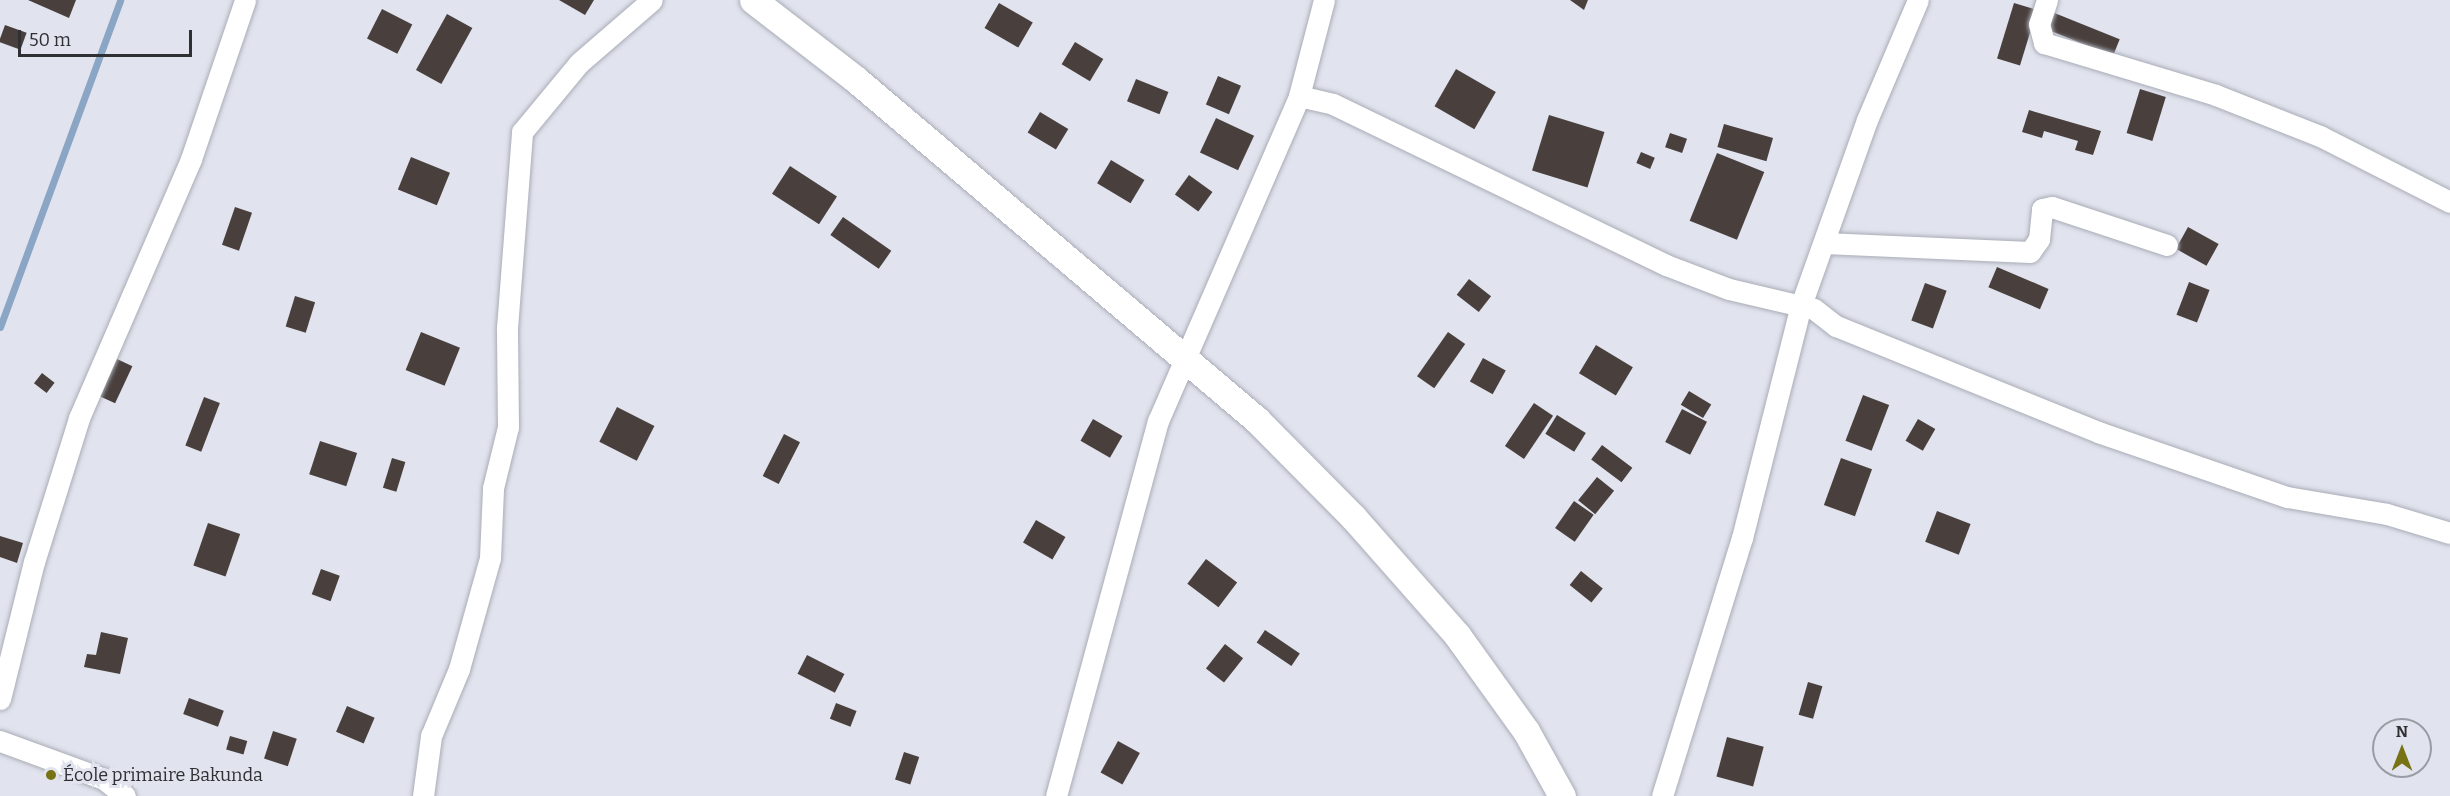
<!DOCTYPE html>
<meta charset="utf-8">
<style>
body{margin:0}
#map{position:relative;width:2450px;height:796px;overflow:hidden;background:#e1e4ee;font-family:Bitter,serif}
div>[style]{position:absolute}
.stream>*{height:7px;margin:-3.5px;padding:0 3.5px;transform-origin:3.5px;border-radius:3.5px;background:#8ba5c5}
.building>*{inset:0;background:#49403e;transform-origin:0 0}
.roads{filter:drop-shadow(0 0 2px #a9acb6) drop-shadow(0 0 2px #a9acb6)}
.minor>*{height:21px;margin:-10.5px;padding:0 10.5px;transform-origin:10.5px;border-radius:10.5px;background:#fff}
.tertiary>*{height:27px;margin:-13.5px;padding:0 13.5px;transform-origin:13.5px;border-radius:13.5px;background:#fff}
.dots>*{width:16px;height:16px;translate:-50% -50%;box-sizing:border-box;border:3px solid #e1e4ee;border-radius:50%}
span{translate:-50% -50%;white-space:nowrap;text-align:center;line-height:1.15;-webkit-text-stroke:6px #e1e4ee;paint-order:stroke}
.poi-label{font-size:18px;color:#2f3034}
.left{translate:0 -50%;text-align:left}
.north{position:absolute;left:2372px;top:718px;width:60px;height:60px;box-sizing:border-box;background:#e1e4ee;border:2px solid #9a9ca4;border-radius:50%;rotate:0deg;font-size:16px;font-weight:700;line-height:24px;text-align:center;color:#2f3034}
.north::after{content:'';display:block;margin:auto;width:21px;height:27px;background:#777214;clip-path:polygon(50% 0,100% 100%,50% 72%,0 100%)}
.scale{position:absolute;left:18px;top:30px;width:174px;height:27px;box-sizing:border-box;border:3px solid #2f3034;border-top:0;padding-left:8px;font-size:18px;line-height:21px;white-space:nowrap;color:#2f3034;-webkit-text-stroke:4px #e1e4ee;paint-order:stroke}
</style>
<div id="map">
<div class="stream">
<i style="left:0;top:327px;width:348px;rotate:-69.8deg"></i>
</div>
<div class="building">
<i style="clip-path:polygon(28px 0,76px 0,69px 18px)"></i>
<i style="clip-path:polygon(559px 0,594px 0,585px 15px)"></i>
<i style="clip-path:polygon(1570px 0,1588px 0,1584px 10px)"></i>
<i style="left:999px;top:3px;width:39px;height:29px;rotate:30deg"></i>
<i style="left:2014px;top:3px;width:24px;height:58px;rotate:17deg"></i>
<i style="left:382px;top:9px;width:34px;height:33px;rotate:27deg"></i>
<i style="left:2052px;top:12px;width:73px;height:18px;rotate:22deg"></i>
<i style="left:447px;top:14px;width:29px;height:64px;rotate:29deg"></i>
<i style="left:5px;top:25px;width:23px;height:18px;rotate:20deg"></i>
<i style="left:1075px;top:42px;width:33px;height:26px;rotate:31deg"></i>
<i style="left:1456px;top:69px;width:46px;height:43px;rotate:30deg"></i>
<i style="left:1218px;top:76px;width:25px;height:31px;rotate:23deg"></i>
<i style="left:1136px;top:79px;width:35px;height:24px;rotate:22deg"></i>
<i style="left:2140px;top:89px;width:27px;height:46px;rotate:17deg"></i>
<i style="clip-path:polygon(2029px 110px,2101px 131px,2093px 155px,2075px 150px,2078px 141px,2044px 131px,2042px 138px,2022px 132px)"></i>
<i style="left:1040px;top:112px;width:33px;height:24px;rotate:31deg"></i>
<i style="left:1549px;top:115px;width:58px;height:58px;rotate:17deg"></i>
<i style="left:1216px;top:118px;width:42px;height:38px;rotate:25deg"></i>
<i style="left:1724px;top:124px;width:51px;height:24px;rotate:16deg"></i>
<i style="left:1670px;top:133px;width:18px;height:15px;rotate:19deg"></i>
<i style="left:1641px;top:152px;width:15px;height:12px;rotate:23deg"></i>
<i style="left:1717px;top:153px;width:51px;height:73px;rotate:22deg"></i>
<i style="left:411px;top:157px;width:42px;height:35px;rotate:22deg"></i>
<i style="left:1111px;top:160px;width:39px;height:27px;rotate:31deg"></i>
<i style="left:790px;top:166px;width:56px;height:33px;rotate:33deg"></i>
<i style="left:1189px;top:175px;width:29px;height:24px;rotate:36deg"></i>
<i style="left:235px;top:207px;width:18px;height:40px;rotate:19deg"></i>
<i style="left:843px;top:217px;width:59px;height:22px;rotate:35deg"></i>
<i style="left:2188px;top:227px;width:35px;height:25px;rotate:29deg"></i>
<i style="left:1997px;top:267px;width:56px;height:22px;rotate:23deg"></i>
<i style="left:1469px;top:279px;width:28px;height:20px;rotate:38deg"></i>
<i style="left:2189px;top:282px;width:22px;height:35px;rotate:21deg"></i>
<i style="left:1925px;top:283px;width:23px;height:40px;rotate:20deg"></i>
<i style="left:295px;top:296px;width:21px;height:32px;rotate:17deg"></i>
<i style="left:421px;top:332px;width:42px;height:41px;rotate:22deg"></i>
<i style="left:1448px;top:332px;width:21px;height:54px;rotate:35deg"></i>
<i style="left:1596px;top:345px;width:43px;height:33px;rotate:31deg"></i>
<i style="left:1483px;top:358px;width:26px;height:27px;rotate:29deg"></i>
<i style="left:117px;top:359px;width:17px;height:41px;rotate:25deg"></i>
<i style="left:42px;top:373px;width:16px;height:13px;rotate:38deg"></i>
<i style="left:1689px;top:391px;width:26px;height:16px;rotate:31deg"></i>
<i style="left:1863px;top:395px;width:28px;height:49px;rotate:21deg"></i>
<i style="left:204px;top:397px;width:17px;height:52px;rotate:21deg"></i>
<i style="left:1534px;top:403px;width:23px;height:52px;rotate:34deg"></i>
<i style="left:617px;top:407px;width:42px;height:39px;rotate:27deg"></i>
<i style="left:1682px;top:409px;width:28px;height:37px;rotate:27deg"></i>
<i style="left:1557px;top:415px;width:34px;height:22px;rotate:32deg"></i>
<i style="left:1093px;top:419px;width:34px;height:25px;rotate:30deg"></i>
<i style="left:1918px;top:419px;width:20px;height:25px;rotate:30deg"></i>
<i style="left:784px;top:434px;width:18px;height:47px;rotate:27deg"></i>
<i style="left:320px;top:441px;width:39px;height:35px;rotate:18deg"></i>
<i style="left:1602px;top:445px;width:38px;height:18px;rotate:37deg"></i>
<i style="left:392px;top:458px;width:14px;height:31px;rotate:17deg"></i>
<i style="left:1841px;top:458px;width:33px;height:50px;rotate:20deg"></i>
<i style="left:1597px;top:477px;width:22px;height:30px;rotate:39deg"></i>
<i style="left:1574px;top:501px;width:24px;height:33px;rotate:35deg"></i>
<i style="left:1937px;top:511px;width:36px;height:33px;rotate:21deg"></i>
<i style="left:1036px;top:520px;width:34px;height:26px;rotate:30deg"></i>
<i style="left:208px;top:523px;width:34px;height:45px;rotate:19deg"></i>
<i style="clip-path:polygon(0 536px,23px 543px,17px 563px,0 557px)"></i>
<i style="left:1206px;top:559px;width:39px;height:31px;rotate:37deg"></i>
<i style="left:321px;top:569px;width:20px;height:27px;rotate:20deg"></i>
<i style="left:1581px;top:571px;width:28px;height:18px;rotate:39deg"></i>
<i style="left:1265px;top:630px;width:42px;height:15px;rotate:34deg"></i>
<i style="clip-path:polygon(101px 632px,128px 638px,120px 674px,84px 667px,87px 654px,96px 655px)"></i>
<i style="left:1225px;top:644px;width:23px;height:31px;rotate:38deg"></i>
<i style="left:807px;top:655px;width:42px;height:21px;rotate:27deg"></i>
<i style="left:1808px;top:682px;width:15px;height:34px;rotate:16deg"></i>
<i style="left:189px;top:698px;width:37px;height:17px;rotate:20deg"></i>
<i style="left:836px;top:703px;width:22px;height:17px;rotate:21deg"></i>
<i style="left:347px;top:706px;width:30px;height:28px;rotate:23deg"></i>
<i style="left:273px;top:731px;width:25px;height:29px;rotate:18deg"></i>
<i style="left:230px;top:736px;width:18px;height:14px;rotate:16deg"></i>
<i style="left:1727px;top:737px;width:38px;height:41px;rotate:15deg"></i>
<i style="left:1118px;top:741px;width:25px;height:36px;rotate:29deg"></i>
<i style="left:904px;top:752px;width:16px;height:29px;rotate:18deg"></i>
</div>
<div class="roads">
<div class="minor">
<i style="left:2047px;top:0;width:25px;rotate:108deg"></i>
<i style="left:2039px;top:24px;width:20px;rotate:75deg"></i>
<i style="left:2044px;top:43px;width:180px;rotate:16.8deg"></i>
<i style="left:2216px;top:95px;width:112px;rotate:21.5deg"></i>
<i style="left:2320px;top:136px;width:146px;rotate:26.9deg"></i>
<i style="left:1299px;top:96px;width:35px;rotate:13deg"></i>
<i style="left:1333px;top:104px;width:370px;rotate:25.8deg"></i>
<i style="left:1666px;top:265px;width:67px;rotate:20.9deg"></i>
<i style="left:1729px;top:289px;width:87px;rotate:13.2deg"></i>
<i style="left:1814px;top:309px;width:28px;rotate:38deg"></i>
<i style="left:1836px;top:326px;width:283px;rotate:22deg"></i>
<i style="left:2098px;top:432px;width:200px;rotate:19deg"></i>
<i style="left:2287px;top:497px;width:101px;rotate:9.6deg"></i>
<i style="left:2387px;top:514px;width:66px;rotate:16.8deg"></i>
<i style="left:1824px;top:243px;width:206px;rotate:2.5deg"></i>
<i style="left:2030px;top:252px;width:16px;rotate:-55deg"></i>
<i style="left:2039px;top:239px;width:30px;rotate:-84deg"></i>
<i style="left:2042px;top:209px;width:10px;rotate:-11deg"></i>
<i style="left:2052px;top:207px;width:121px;rotate:18.3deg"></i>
<i style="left:0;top:699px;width:141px;rotate:-76.1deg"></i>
<i style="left:34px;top:562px;width:151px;rotate:-72.6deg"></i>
<i style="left:79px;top:418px;width:282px;rotate:-66.6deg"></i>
<i style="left:191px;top:159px;width:168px;rotate:-71.2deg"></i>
<i style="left:0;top:741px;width:111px;rotate:20.1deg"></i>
<i style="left:104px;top:779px;width:27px;rotate:39deg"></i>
<i style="left:423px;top:796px;width:61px;rotate:-82.4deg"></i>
<i style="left:431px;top:736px;width:73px;rotate:-67.3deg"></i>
<i style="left:459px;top:669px;width:115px;rotate:-74.4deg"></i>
<i style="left:490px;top:558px;width:70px;rotate:-87.5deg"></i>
<i style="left:493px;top:488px;width:63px;rotate:-76.2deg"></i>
<i style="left:508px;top:427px;width:99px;rotate:-90.6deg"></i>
<i style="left:507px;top:328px;width:197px;rotate:-85.6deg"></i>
<i style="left:522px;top:132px;width:89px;rotate:-50.4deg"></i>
<i style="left:579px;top:63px;width:96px;rotate:-40.8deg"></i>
<i style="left:1056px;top:796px;width:389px;rotate:-74.8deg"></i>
<i style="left:1158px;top:421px;width:354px;rotate:-66.5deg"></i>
<i style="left:1299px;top:96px;width:99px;rotate:-75.4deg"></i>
<i style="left:1662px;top:796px;width:270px;rotate:-72.8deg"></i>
<i style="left:1742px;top:538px;width:237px;rotate:-75.8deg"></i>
<i style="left:1800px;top:308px;width:200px;rotate:-70.4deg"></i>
<i style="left:1867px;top:120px;width:130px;rotate:-67deg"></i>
</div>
<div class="tertiary">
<i style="left:753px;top:0;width:128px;rotate:37.7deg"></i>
<i style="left:854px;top:78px;width:529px;rotate:40.32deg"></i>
<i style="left:1257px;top:420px;width:136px;rotate:45.3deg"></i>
<i style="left:1353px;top:517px;width:157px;rotate:48.6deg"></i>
<i style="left:1457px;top:635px;width:118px;rotate:54.3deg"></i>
<i style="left:1526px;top:731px;width:74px;rotate:61deg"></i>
</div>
</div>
<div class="dots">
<i style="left:51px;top:775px;background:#777214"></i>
</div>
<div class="poi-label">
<span class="left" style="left:63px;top:775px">École primaire Bakunda</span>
</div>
<div class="north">N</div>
<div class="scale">50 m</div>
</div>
